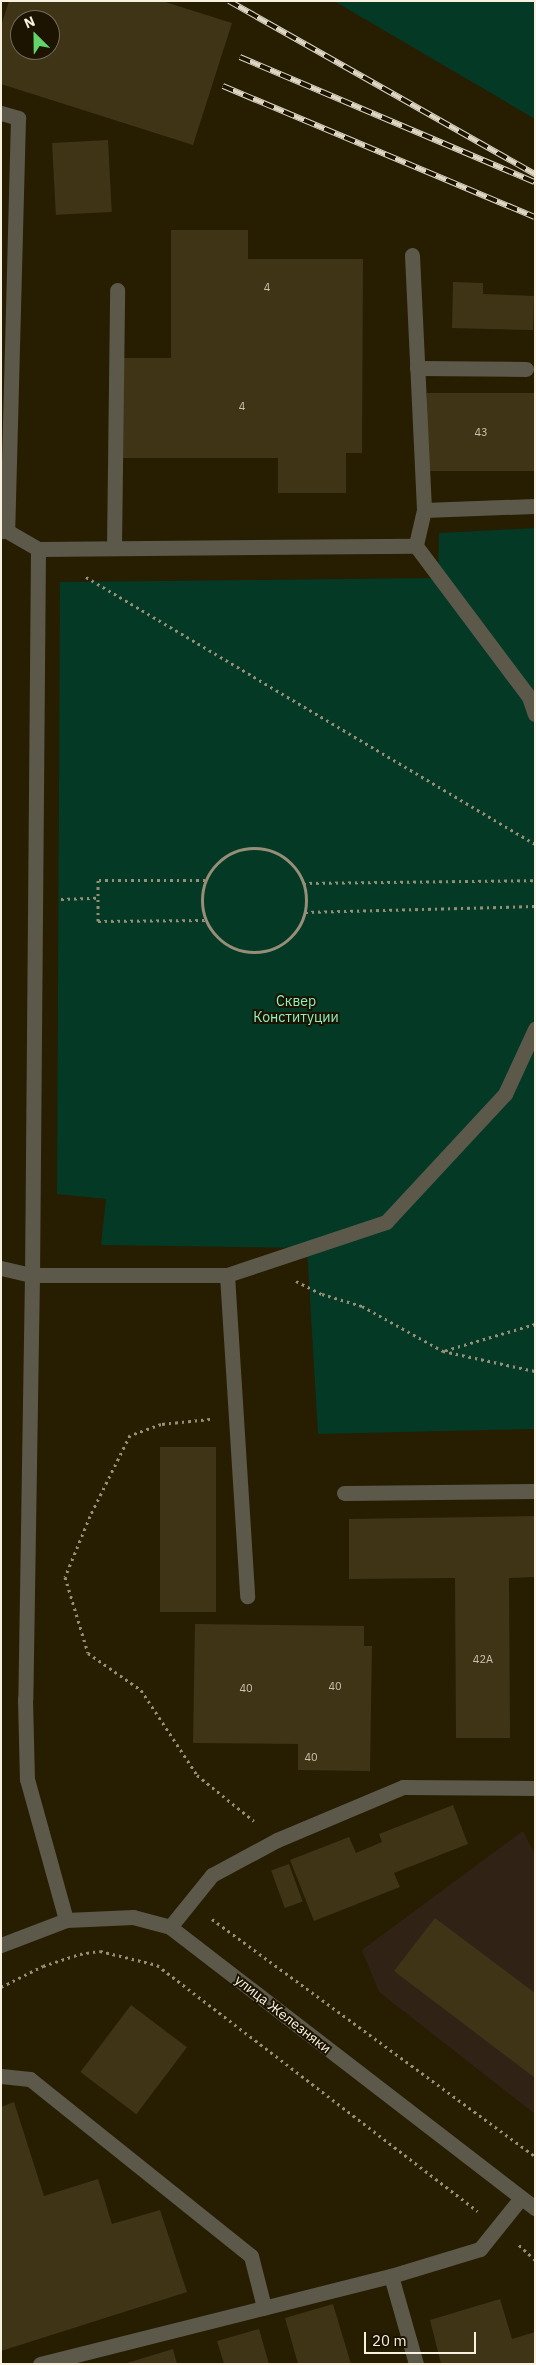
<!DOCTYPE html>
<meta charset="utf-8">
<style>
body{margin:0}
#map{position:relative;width:536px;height:2365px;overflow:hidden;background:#271d00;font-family:"IBM Plex Sans",sans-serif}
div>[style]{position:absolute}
.industrial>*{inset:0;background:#302316}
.green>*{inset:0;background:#043925}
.building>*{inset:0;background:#3f3415;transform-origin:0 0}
.path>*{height:3px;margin-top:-1.5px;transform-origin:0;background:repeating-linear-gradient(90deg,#978e78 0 2.5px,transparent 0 6.5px)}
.path>.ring{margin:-1.5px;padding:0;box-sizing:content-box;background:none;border:3px solid #978e78;border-radius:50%}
.minor>*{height:15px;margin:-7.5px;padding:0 7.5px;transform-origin:7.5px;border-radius:7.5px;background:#5c594b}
.rail>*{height:5.5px;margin-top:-2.75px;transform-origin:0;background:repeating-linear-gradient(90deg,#1c1401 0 11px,#ddd6c4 0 22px);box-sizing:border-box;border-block:1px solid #ddd6c4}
span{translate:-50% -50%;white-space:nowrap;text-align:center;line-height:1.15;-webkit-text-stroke:4px #1c1401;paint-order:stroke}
.number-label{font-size:11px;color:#cac2ad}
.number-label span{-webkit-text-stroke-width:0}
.park-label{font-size:14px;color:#8df1c2}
.street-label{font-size:14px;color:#f8f1e0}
.frame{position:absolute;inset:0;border:2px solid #f8f1e0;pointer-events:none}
.north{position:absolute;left:10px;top:10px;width:50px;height:50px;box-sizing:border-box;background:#1c1401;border:1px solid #746c5a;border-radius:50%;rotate:337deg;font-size:14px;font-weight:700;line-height:20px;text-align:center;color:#f8f1e0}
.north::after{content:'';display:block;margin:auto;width:18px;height:22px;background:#62d469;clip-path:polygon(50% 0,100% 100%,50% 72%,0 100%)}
.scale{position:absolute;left:364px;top:2332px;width:112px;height:22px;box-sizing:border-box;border:2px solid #f8f1e0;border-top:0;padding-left:6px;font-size:15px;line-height:18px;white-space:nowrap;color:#f8f1e0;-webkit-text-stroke:4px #1c1401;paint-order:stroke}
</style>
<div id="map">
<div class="industrial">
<i style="clip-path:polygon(523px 1831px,535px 1855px,535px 2114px,379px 1992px,362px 1950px)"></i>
</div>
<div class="green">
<i style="clip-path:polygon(334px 1px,535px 1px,535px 119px)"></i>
<i style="clip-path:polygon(535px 528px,535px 1429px,318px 1434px,307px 1248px,101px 1245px,106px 1199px,57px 1194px,60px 582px,438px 578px,439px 533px)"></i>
</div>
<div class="building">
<i style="clip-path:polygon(evenodd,9px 1px,162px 1px,232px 23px,193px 145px,1px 84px,1px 26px,9px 1px,20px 20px,50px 20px,50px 50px,20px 50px,20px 20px)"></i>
<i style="left:108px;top:140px;width:72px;height:56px;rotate:87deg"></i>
<i style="clip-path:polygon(171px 230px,248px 230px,248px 259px,363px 259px,362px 453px,346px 453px,346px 493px,278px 493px,278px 458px,121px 458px,121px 358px,171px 358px)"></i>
<i style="clip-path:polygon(453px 282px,483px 283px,483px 294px,534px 296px,533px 330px,452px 328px)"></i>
<i style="left:427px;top:393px;width:108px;height:78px"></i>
<i style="left:216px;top:1447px;width:165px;height:56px;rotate:90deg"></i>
<i style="clip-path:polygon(535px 1516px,535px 1577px,509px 1578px,510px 1738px,456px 1738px,455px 1578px,349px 1579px,349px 1519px)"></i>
<i style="clip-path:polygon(195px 1624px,364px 1626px,364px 1646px,372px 1646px,370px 1771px,298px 1770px,298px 1744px,193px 1743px)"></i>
<i style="clip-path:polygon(453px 1805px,468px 1844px,394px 1873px,400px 1887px,314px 1921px,290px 1860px,349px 1837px,356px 1853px,382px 1842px,379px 1834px)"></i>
<i style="left:289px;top:1864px;width:40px;height:19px;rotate:70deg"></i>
<i style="clip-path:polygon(435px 1918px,535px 1993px,535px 2078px,394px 1971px)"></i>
<i style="left:131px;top:2005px;width:70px;height:84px;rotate:37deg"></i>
<i style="clip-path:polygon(14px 2102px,44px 2196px,98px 2179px,112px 2224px,160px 2210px,187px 2292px,1px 2351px,1px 2107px)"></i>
<i style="clip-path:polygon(500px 2299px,512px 2339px,535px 2332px,535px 2364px,441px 2364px,430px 2320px)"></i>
<i style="clip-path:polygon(333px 2304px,351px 2364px,298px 2364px,285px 2318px)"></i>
<i style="clip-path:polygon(259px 2329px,269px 2364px,224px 2364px,217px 2341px)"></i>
<i style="clip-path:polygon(173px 2349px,177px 2364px,127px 2364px,127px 2363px)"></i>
</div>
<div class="path">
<i style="left:86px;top:577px;width:522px;rotate:30.74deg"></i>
<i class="ring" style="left:202px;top:848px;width:101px;height:101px"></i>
<i style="left:205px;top:880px;width:107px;rotate:180deg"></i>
<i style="left:98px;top:880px;width:41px;rotate:90deg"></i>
<i style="left:98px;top:921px;width:108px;rotate:-0.5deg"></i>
<i style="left:303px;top:883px;width:232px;rotate:-0.7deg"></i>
<i style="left:61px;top:899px;width:37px;rotate:-2deg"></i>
<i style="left:305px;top:912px;width:230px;rotate:-1.5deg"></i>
<i style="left:296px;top:1281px;width:29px;rotate:27deg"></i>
<i style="left:322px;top:1294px;width:42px;rotate:16.7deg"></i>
<i style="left:362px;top:1306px;width:93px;rotate:29.1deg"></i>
<i style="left:535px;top:1324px;width:96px;rotate:163.6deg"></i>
<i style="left:443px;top:1351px;width:94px;rotate:12.3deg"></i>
<i style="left:210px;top:1419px;width:49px;rotate:174.2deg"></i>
<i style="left:161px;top:1424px;width:33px;rotate:160deg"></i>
<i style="left:130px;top:1435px;width:90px;rotate:116.3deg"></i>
<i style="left:90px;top:1516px;width:66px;rotate:112.3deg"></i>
<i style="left:65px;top:1577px;width:79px;rotate:73.2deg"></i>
<i style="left:88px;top:1653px;width:65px;rotate:34.9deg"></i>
<i style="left:141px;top:1690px;width:102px;rotate:56.6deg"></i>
<i style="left:197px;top:1775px;width:73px;rotate:38.9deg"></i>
<i style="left:212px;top:1919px;width:401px;rotate:36.3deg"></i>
<i style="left:1px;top:1987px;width:47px;rotate:-26.6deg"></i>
<i style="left:43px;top:1966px;width:39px;rotate:-18deg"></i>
<i style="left:80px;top:1954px;width:20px;rotate:-9deg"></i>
<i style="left:100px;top:1951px;width:59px;rotate:13.8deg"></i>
<i style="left:157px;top:1965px;width:404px;rotate:37.5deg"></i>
<i style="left:519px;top:2245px;width:22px;rotate:43deg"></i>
</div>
<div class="minor">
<i style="left:1px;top:113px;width:18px;rotate:16deg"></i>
<i style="left:18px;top:118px;width:413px;rotate:91.5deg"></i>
<i style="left:412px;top:255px;width:255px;rotate:87.3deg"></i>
<i style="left:424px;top:510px;width:37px;rotate:103deg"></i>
<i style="left:416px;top:546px;width:189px;rotate:53.2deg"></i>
<i style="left:529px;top:697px;width:18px;rotate:71deg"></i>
<i style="left:417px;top:368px;width:109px;rotate:0.5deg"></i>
<i style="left:424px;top:510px;width:111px;rotate:-2.1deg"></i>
<i style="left:1px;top:531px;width:6px"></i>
<i style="left:7px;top:531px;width:36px;rotate:30deg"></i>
<i style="left:38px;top:549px;width:378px;rotate:-0.5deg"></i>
<i style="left:114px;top:548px;width:258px;rotate:-89.3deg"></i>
<i style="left:38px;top:549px;width:726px;rotate:90.47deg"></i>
<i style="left:32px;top:1275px;width:424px;rotate:90.9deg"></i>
<i style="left:25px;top:1699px;width:80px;rotate:88.6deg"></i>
<i style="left:27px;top:1779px;width:146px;rotate:74.5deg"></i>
<i style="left:1px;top:1268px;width:32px;rotate:13deg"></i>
<i style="left:32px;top:1275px;width:195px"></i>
<i style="left:227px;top:1275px;width:168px;rotate:-18.4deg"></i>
<i style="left:386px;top:1222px;width:175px;rotate:-47.1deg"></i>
<i style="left:505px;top:1094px;width:72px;rotate:-65.2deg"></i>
<i style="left:227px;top:1275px;width:322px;rotate:86.4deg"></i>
<i style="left:344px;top:1493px;width:191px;rotate:-0.6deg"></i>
<i style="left:170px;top:1927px;width:67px;rotate:-51.1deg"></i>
<i style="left:212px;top:1875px;width:74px;rotate:-28.3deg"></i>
<i style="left:277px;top:1840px;width:137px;rotate:-22.8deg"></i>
<i style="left:403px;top:1787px;width:132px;rotate:0.4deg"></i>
<i style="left:1px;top:1945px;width:70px;rotate:-21deg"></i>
<i style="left:66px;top:1920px;width:67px;rotate:-2.6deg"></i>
<i style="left:133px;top:1917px;width:38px;rotate:15deg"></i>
<i style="left:170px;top:1927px;width:461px;rotate:37.6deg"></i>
<i style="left:1px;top:2076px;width:29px;rotate:6deg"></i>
<i style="left:30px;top:2079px;width:283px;rotate:38.7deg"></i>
<i style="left:251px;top:2256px;width:53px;rotate:75.7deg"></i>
<i style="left:391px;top:2276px;width:93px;rotate:-16.9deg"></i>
<i style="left:480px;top:2249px;width:65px;rotate:-51.2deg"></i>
<i style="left:40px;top:2364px;width:362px;rotate:-14.1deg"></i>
<i style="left:391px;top:2276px;width:91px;rotate:74.1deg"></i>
</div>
<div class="rail">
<i style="left:229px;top:1px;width:352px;rotate:29.5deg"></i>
<i style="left:240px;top:57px;width:320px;rotate:23deg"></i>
<i style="left:223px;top:86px;width:338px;rotate:22.8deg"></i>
</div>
<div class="number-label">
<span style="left:267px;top:287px">4</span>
<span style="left:242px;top:406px">4</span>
<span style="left:481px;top:432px">43</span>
<span style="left:483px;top:1659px">42А</span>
<span style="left:335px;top:1686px">40</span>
<span style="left:246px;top:1688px">40</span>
<span style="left:311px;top:1757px">40</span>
</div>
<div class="park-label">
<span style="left:296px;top:1009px">Сквер<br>Конституции</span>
</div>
<div class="street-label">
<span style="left:283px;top:2014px;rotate:38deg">улица Железняки</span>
</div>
<div class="frame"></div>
<div class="north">N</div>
<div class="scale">20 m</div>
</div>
